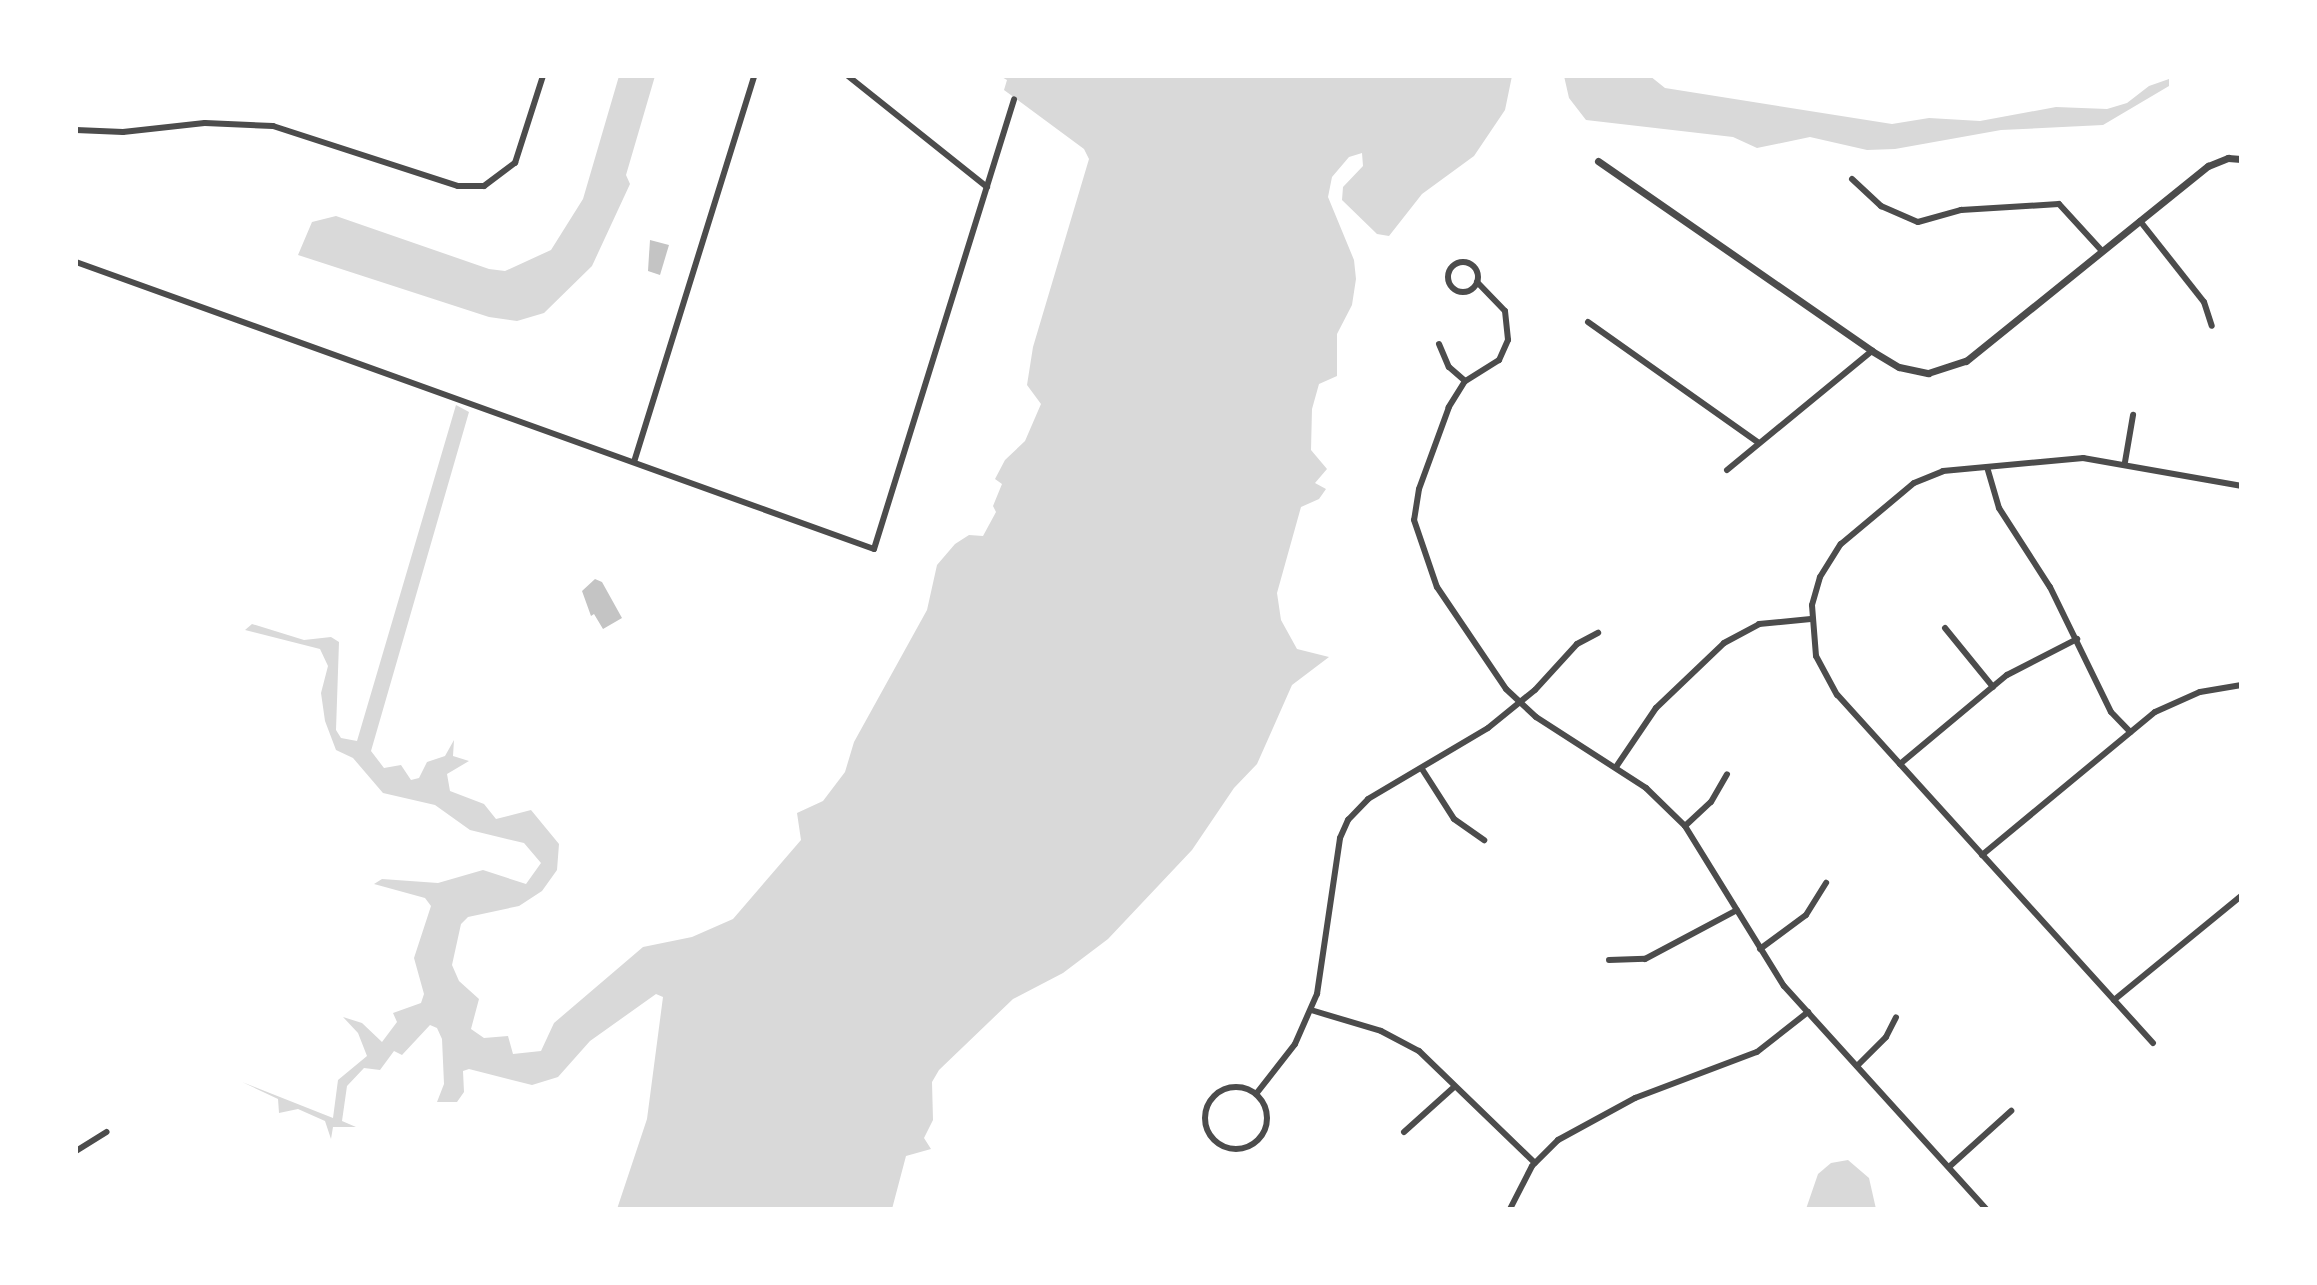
<!DOCTYPE html>
<style>
body{margin:0}
#map{position:relative;width:2317px;height:1285px;overflow:hidden;background:#fff;font-family:"Crimson Pro",serif}
div>[style]{position:absolute}
.water>*{inset:0;background:#d9d9d9}
.building>*{inset:0;background:#c4c4c4}
.minor>*{height:6px;margin:-3px;padding:0 3px;transform-origin:3px;border-radius:3px;background:#4c4c4c}
.minor>.ring{margin:-3px;padding:0;box-sizing:content-box;background:none;border:6px solid #4c4c4c;border-radius:50%}
.tertiary>*{height:7px;margin:-3.5px;padding:0 3.5px;transform-origin:3.5px;border-radius:3.5px;background:#4c4c4c}
span{translate:-50% -50%;white-space:nowrap;text-align:center;line-height:1.15;-webkit-text-stroke:8px #fff;paint-order:stroke}
.frame{position:absolute;inset:0;border:78px solid #fff;pointer-events:none}
</style>
<div id="map">
<div class="water">
<i style="clip-path:polygon(619px 76px,655px 76px,626px 175px,630px 184px,592px 266px,544px 313px,517px 321px,489px 317px,298px 255px,312px 222px,336px 216px,489px 269px,505px 271px,551px 250px,583px 199px)"></i>
<i style="clip-path:polygon(1000px 76px,1512px 76px,1505px 110px,1474px 156px,1422px 194px,1389px 236px,1377px 234px,1342px 200px,1343px 187px,1363px 166px,1362px 153px,1349px 157px,1332px 177px,1328px 197px,1354px 260px,1356px 279px,1352px 305px,1337px 334px,1337px 376px,1319px 384px,1312px 409px,1311px 450px,1327px 469px,1315px 483px,1326px 489px,1319px 499px,1301px 507px,1277px 593px,1281px 620px,1297px 649px,1329px 657px,1292px 685px,1257px 764px,1234px 788px,1192px 850px,1108px 939px,1063px 973px,1013px 999px,939px 1070px,932px 1082px,933px 1120px,924px 1138px,931px 1149px,906px 1156px,892px 1209px,617px 1209px,647px 1119px,663px 997px,656px 994px,590px 1041px,558px 1077px,532px 1085px,469px 1069px,463px 1071px,464px 1092px,457px 1102px,437px 1102px,444px 1084px,442px 1039px,437px 1028px,430px 1025px,402px 1055px,394px 1051px,380px 1070px,364px 1068px,347px 1086px,342px 1121px,356px 1127px,333px 1127px,331px 1139px,325px 1121px,298px 1109px,279px 1113px,278px 1099px,242px 1082px,333px 1118px,338px 1080px,367px 1056px,358px 1033px,343px 1017px,362px 1023px,382px 1042px,397px 1022px,393px 1013px,421px 1003px,424px 994px,414px 958px,431px 906px,425px 898px,374px 884px,382px 879px,438px 883px,483px 870px,526px 884px,541px 863px,524px 843px,470px 830px,435px 805px,383px 793px,353px 758px,336px 750px,325px 721px,321px 693px,328px 666px,320px 649px,245px 630px,252px 624px,304px 640px,331px 637px,339px 642px,336px 730px,341px 738px,357px 741px,456px 405px,469px 412px,371px 751px,384px 768px,401px 765px,411px 780px,419px 778px,427px 762px,445px 756px,454px 740px,453px 756px,469px 761px,447px 774px,450px 791px,484px 804px,496px 819px,531px 810px,559px 844px,557px 870px,542px 891px,519px 906px,468px 917px,461px 924px,452px 965px,459px 981px,479px 999px,471px 1029px,484px 1038px,508px 1036px,513px 1054px,541px 1051px,554px 1023px,643px 947px,692px 937px,733px 919px,801px 840px,797px 813px,823px 801px,845px 772px,854px 742px,927px 610px,937px 565px,955px 544px,969px 535px,983px 536px,996px 512px,993px 506px,1002px 484px,995px 479px,1005px 460px,1025px 441px,1041px 404px,1027px 385px,1033px 347px,1089px 159px,1084px 149px,1004px 90px,1007px 80px)"></i>
<i style="clip-path:polygon(1564px 76px,1650px 76px,1665px 88px,1892px 124px,1929px 118px,1980px 121px,2056px 107px,2107px 109px,2127px 103px,2149px 86px,2169px 79px,2169px 86px,2103px 125px,2001px 130px,1895px 149px,1867px 150px,1810px 137px,1757px 148px,1733px 137px,1586px 120px,1569px 98px)"></i>
<i style="clip-path:polygon(1848px 1160px,1869px 1178px,1876px 1209px,1806px 1209px,1818px 1174px,1831px 1163px)"></i>
</div>
<div class="building">
<i style="clip-path:polygon(650px 240px,669px 245px,660px 275px,648px 271px)"></i>
<i style="clip-path:polygon(595px 579px,602px 582px,622px 618px,603px 629px,594px 614px,591px 616px,582px 591px)"></i>
</div>
<div class="minor">
<i style="left:848px;top:76px;width:178px;rotate:38.6deg"></i>
<i style="left:76px;top:130px;width:47px;rotate:2.4deg"></i>
<i style="left:123px;top:132px;width:82px;rotate:-6.3deg"></i>
<i style="left:205px;top:123px;width:68px;rotate:2.5deg"></i>
<i style="left:273px;top:126px;width:194px;rotate:18deg"></i>
<i style="left:458px;top:186px;width:26px"></i>
<i style="left:484px;top:186px;width:39px;rotate:-37deg"></i>
<i style="left:515px;top:163px;width:91px;rotate:-72.2deg"></i>
<i style="left:1852px;top:179px;width:40px;rotate:43deg"></i>
<i style="left:1881px;top:206px;width:40px;rotate:23.4deg"></i>
<i style="left:1918px;top:222px;width:45px;rotate:-15.6deg"></i>
<i style="left:1961px;top:210px;width:98px;rotate:-3.5deg"></i>
<i style="left:2059px;top:204px;width:64px;rotate:47.5deg"></i>
<i style="left:2140px;top:221px;width:103px;rotate:51.7deg"></i>
<i style="left:2204px;top:302px;width:25px;rotate:72deg"></i>
<i class="ring" style="left:1448px;top:262px;width:24px;height:24px"></i>
<i style="left:76px;top:262px;width:848px;rotate:19.78deg"></i>
<i style="left:874px;top:549px;width:471px;rotate:-72.7deg"></i>
<i style="left:1477px;top:282px;width:40px;rotate:46deg"></i>
<i style="left:1505px;top:311px;width:29px;rotate:84deg"></i>
<i style="left:1508px;top:340px;width:22px;rotate:114deg"></i>
<i style="left:1499px;top:360px;width:40px;rotate:148deg"></i>
<i style="left:1465px;top:381px;width:31px;rotate:122deg"></i>
<i style="left:1449px;top:407px;width:87px;rotate:110.1deg"></i>
<i style="left:1419px;top:489px;width:31px;rotate:99deg"></i>
<i style="left:1414px;top:520px;width:71px;rotate:71.1deg"></i>
<i style="left:1437px;top:587px;width:123px;rotate:55.9deg"></i>
<i style="left:1506px;top:689px;width:41px;rotate:43deg"></i>
<i style="left:1536px;top:717px;width:131px;rotate:32.8deg"></i>
<i style="left:1646px;top:788px;width:54px;rotate:44.3deg"></i>
<i style="left:1685px;top:826px;width:188px;rotate:58.3deg"></i>
<i style="left:1784px;top:986px;width:301px;rotate:47.8deg"></i>
<i style="left:1588px;top:322px;width:209px;rotate:35.3deg"></i>
<i style="left:1439px;top:344px;width:25px;rotate:67deg"></i>
<i style="left:1449px;top:367px;width:21px;rotate:41deg"></i>
<i style="left:634px;top:462px;width:404px;rotate:-72.7deg"></i>
<i style="left:2125px;top:462px;width:48px;rotate:-80.3deg"></i>
<i style="left:1987px;top:467px;width:43px;rotate:73.7deg"></i>
<i style="left:1999px;top:508px;width:94px;rotate:57.2deg"></i>
<i style="left:2050px;top:587px;width:139px;rotate:64deg"></i>
<i style="left:2111px;top:712px;width:28px;rotate:46deg"></i>
<i style="left:1727px;top:470px;width:188px;rotate:-39.4deg"></i>
<i style="left:1945px;top:628px;width:76px;rotate:50.9deg"></i>
<i style="left:1900px;top:764px;width:139px;rotate:-39.8deg"></i>
<i style="left:2007px;top:675px;width:79px;rotate:-27.2deg"></i>
<i style="left:1616px;top:767px;width:71px;rotate:-55.9deg"></i>
<i style="left:1656px;top:708px;width:94px;rotate:-43.7deg"></i>
<i style="left:1724px;top:643px;width:40px;rotate:-28deg"></i>
<i style="left:1759px;top:624px;width:52px;rotate:-5.5deg"></i>
<i style="left:1422px;top:769px;width:59px;rotate:57.4deg"></i>
<i style="left:1454px;top:819px;width:37px;rotate:35deg"></i>
<i style="left:1685px;top:826px;width:35px;rotate:-43deg"></i>
<i style="left:1711px;top:802px;width:32px;rotate:-60deg"></i>
<i style="left:1982px;top:855px;width:224px;rotate:-39.6deg"></i>
<i style="left:2155px;top:712px;width:49px;rotate:-24deg"></i>
<i style="left:2200px;top:692px;width:42px;rotate:-9.7deg"></i>
<i style="left:1760px;top:949px;width:57px;rotate:-36.5deg"></i>
<i style="left:1806px;top:915px;width:38px;rotate:-58deg"></i>
<i style="left:1609px;top:960px;width:36px;rotate:-2deg"></i>
<i style="left:1645px;top:959px;width:104px;rotate:-28deg"></i>
<i style="left:2114px;top:1000px;width:164px;rotate:-39.3deg"></i>
<i style="left:1311px;top:1010px;width:73px;rotate:16.7deg"></i>
<i style="left:1381px;top:1031px;width:43px;rotate:27.8deg"></i>
<i style="left:1419px;top:1051px;width:161px;rotate:44deg"></i>
<i style="left:2153px;top:1043px;width:470px;rotate:-132.2deg"></i>
<i style="left:1837px;top:695px;width:44px;rotate:-118.3deg"></i>
<i style="left:1816px;top:656px;width:51px;rotate:-94.5deg"></i>
<i style="left:1812px;top:605px;width:29px;rotate:-74deg"></i>
<i style="left:1820px;top:577px;width:39px;rotate:-58deg"></i>
<i style="left:1841px;top:544px;width:95px;rotate:-39.9deg"></i>
<i style="left:1914px;top:483px;width:31px;rotate:-22deg"></i>
<i style="left:1943px;top:471px;width:141px;rotate:-5.3deg"></i>
<i style="left:2083px;top:458px;width:160px;rotate:10deg"></i>
<i style="left:1857px;top:1066px;width:41px;rotate:-45deg"></i>
<i style="left:1886px;top:1037px;width:22px;rotate:-63deg"></i>
<i class="ring" style="left:1205px;top:1087px;width:56px;height:56px"></i>
<i style="left:1256px;top:1094px;width:63px;rotate:-52deg"></i>
<i style="left:1295px;top:1044px;width:55px;rotate:-66.3deg"></i>
<i style="left:1317px;top:994px;width:158px;rotate:-81.6deg"></i>
<i style="left:1340px;top:838px;width:20px;rotate:-66deg"></i>
<i style="left:1348px;top:820px;width:29px;rotate:-46deg"></i>
<i style="left:1368px;top:799px;width:139px;rotate:-30.6deg"></i>
<i style="left:1488px;top:728px;width:60px;rotate:-39deg"></i>
<i style="left:1535px;top:690px;width:62px;rotate:-47.6deg"></i>
<i style="left:1577px;top:644px;width:24px;rotate:-28deg"></i>
<i style="left:1404px;top:1132px;width:67px;rotate:-42deg"></i>
<i style="left:76px;top:1151px;width:36px;rotate:-32deg"></i>
<i style="left:1949px;top:1167px;width:84px;rotate:-42.1deg"></i>
<i style="left:1510px;top:1209px;width:48px;rotate:-62.9deg"></i>
<i style="left:1532px;top:1166px;width:37px;rotate:-45deg"></i>
<i style="left:1558px;top:1140px;width:88px;rotate:-28.6deg"></i>
<i style="left:1635px;top:1098px;width:130px;rotate:-20.7deg"></i>
<i style="left:1757px;top:1052px;width:65px;rotate:-38.1deg"></i>
</div>
<div class="tertiary">
<i style="left:1598px;top:161px;width:333px;rotate:34.7deg"></i>
<i style="left:1872px;top:351px;width:31px;rotate:31deg"></i>
<i style="left:1899px;top:367px;width:30px;rotate:12deg"></i>
<i style="left:1928px;top:373px;width:40px;rotate:-18deg"></i>
<i style="left:1966px;top:361px;width:311px;rotate:-38.9deg"></i>
<i style="left:2208px;top:166px;width:22px;rotate:-22deg"></i>
<i style="left:2228px;top:158px;width:13px;rotate:4deg"></i>
</div>
<div class="frame"></div>
</div>
